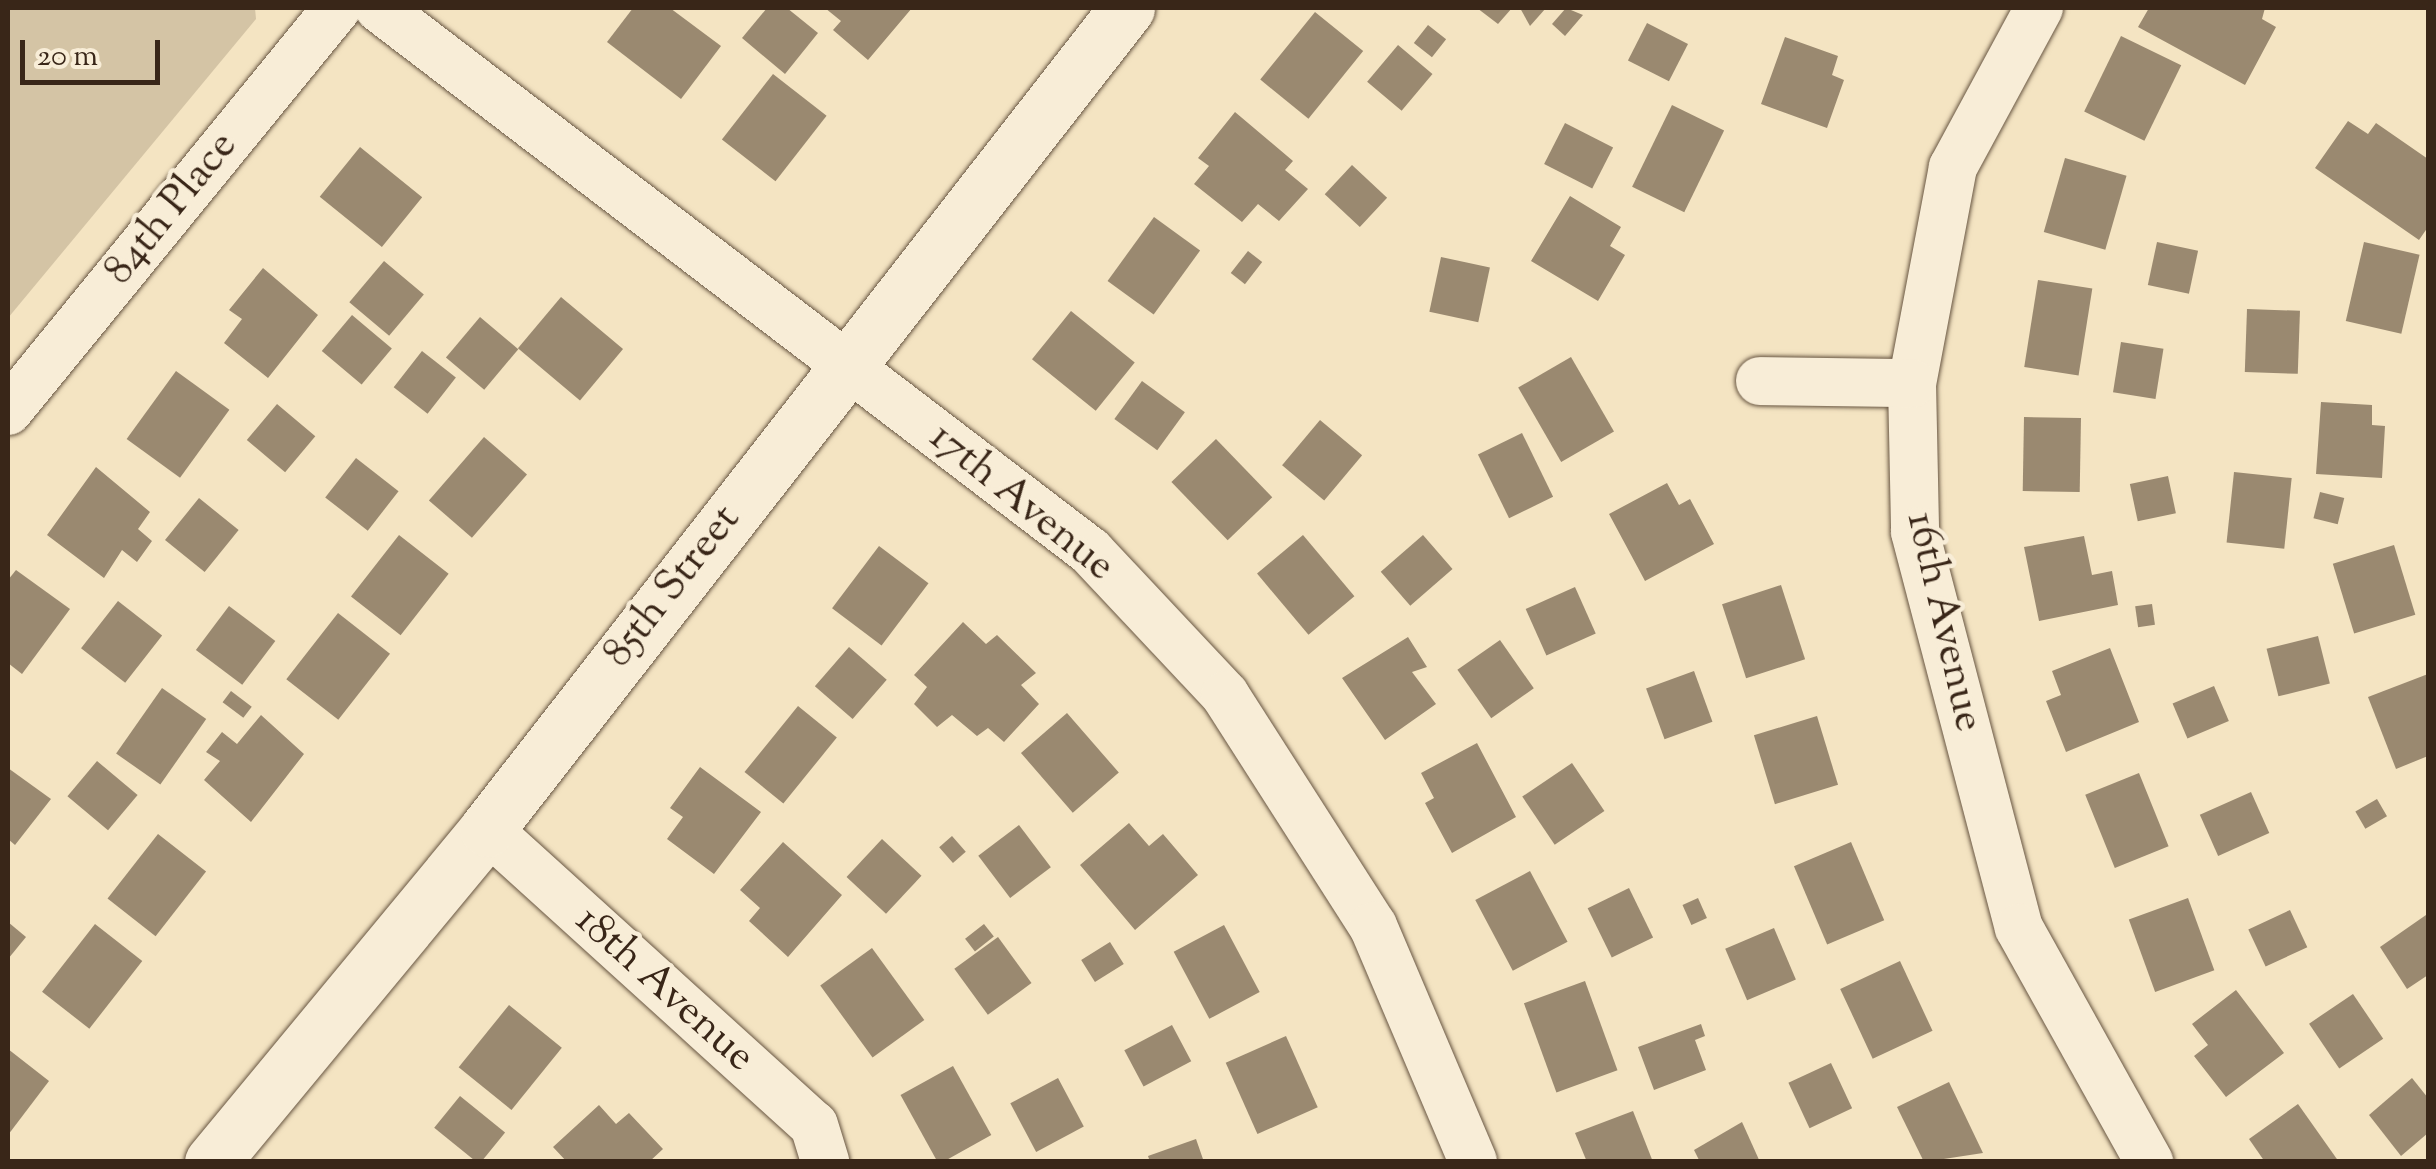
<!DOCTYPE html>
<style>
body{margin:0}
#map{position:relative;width:2436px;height:1169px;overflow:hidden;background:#f4e4c2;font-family:"Sorts Mill Goudy",serif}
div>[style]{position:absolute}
.green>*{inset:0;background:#d4c4a5}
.building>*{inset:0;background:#9a8970;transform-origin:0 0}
.roads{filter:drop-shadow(0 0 2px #685642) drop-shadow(0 0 2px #685642)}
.street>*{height:48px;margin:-24px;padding:0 24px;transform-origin:24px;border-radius:24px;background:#f8edd7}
.secondary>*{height:55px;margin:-27.5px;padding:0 27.5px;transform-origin:27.5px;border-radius:27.5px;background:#f8edd7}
span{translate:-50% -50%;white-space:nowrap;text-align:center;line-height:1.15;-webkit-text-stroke:9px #f8edd7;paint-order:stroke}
.street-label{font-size:42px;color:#392618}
.frame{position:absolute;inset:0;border:10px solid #392618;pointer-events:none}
.scale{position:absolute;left:20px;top:40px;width:140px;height:45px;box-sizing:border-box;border:5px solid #392618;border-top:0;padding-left:12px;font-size:30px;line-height:35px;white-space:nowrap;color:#392618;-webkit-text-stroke:8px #f8edd7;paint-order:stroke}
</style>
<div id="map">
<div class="green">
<i style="clip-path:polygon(8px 8px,255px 8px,256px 19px,8px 318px)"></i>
</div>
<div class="building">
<i style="clip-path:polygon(633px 8px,670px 8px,721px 46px,681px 99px,607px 42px)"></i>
<i style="clip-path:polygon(767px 8px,787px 8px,818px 33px,785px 74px,742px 38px)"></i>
<i style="clip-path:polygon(825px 8px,912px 8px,868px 60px,833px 30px,841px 21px)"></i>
<i style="clip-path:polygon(1477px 8px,1512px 8px,1498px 24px)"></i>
<i style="clip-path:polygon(1520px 8px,1546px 8px,1530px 26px)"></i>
<i style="clip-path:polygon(1566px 8px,1583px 15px,1565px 36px,1552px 24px)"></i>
<i style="clip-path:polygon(2149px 8px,2265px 8px,2262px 19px,2276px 27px,2245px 85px,2138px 27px)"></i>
<i style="left:1315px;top:12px;width:62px;height:87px;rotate:39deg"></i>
<i style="left:1647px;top:23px;width:46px;height:42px;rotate:27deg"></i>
<i style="left:1428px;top:25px;width:23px;height:23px;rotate:38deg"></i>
<i style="left:2121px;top:36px;width:67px;height:84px;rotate:26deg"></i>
<i style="clip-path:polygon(1785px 37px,1838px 56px,1832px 75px,1844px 80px,1827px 128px,1761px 104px)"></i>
<i style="left:1398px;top:45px;width:45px;height:48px;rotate:40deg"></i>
<i style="left:773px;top:74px;width:68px;height:83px;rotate:38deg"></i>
<i style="left:1672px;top:105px;width:58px;height:91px;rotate:26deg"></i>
<i style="clip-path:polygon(1235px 112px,1293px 161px,1285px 170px,1308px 189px,1279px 221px,1258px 204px,1242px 222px,1194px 184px,1209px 166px,1198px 158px)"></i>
<i style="clip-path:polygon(2348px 121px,2368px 134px,2376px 123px,2428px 159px,2428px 227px,2419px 240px,2315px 168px)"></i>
<i style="left:1565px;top:123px;width:54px;height:46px;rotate:27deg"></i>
<i style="left:360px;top:147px;width:80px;height:64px;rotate:39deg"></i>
<i style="left:2065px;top:158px;width:64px;height:77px;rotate:16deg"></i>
<i style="left:1352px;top:165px;width:48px;height:40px;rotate:43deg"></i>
<i style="clip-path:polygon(1570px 196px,1621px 227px,1610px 246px,1625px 255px,1598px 301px,1531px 261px)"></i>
<i style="left:1154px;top:217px;width:57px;height:79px;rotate:36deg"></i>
<i style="left:2157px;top:242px;width:42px;height:44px;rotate:12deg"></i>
<i style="left:2364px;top:242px;width:57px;height:81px;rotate:13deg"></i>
<i style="left:1248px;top:251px;width:18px;height:28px;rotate:38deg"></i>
<i style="left:1441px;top:257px;width:50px;height:56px;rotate:12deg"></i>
<i style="left:384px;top:261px;width:52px;height:54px;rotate:40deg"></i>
<i style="clip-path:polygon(263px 268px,318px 315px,268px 378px,224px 343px,242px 319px,229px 310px)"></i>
<i style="left:2038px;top:280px;width:55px;height:88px;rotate:9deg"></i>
<i style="left:561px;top:297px;width:81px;height:67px;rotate:40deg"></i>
<i style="left:2247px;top:309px;width:53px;height:63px;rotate:2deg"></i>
<i style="left:1071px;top:311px;width:82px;height:62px;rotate:39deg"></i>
<i style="left:352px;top:315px;width:52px;height:47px;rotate:40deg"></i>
<i style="left:480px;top:317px;width:50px;height:53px;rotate:40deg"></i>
<i style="left:2121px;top:342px;width:43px;height:51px;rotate:9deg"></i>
<i style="left:422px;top:351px;width:43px;height:46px;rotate:38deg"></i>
<i style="left:1571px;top:357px;width:86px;height:61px;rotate:60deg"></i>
<i style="left:176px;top:371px;width:66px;height:84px;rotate:36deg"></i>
<i style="left:1142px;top:381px;width:53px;height:47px;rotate:36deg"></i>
<i style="clip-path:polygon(2321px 402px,2372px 405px,2372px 425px,2385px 426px,2382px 478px,2316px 474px)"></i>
<i style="left:277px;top:404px;width:50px;height:47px;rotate:40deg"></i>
<i style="left:2024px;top:417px;width:57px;height:74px;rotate:1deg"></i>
<i style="left:1320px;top:420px;width:55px;height:59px;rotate:40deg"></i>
<i style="left:1522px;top:433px;width:71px;height:49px;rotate:64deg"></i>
<i style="left:484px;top:437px;width:57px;height:84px;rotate:41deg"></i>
<i style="left:1216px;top:439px;width:81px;height:62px;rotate:46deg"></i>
<i style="left:356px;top:458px;width:54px;height:50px;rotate:38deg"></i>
<i style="clip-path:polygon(96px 467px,150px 512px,138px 529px,152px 541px,137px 562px,122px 550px,104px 578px,47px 535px)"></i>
<i style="left:2234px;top:472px;width:58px;height:71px;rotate:6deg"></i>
<i style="left:2168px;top:476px;width:38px;height:39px;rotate:78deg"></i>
<i style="clip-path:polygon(1667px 483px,1679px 505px,1690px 499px,1714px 544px,1645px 581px,1609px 514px)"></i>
<i style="left:2320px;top:492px;width:25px;height:27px;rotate:14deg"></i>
<i style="left:199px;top:498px;width:51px;height:54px;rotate:39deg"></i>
<i style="left:399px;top:535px;width:63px;height:78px;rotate:38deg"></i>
<i style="left:1303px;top:535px;width:80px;height:60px;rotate:50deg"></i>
<i style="left:1423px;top:535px;width:45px;height:56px;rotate:49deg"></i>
<i style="clip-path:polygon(2084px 536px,2092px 575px,2112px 571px,2118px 605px,2039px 621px,2024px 547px)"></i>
<i style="left:2394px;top:545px;width:73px;height:64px;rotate:73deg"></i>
<i style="left:879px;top:546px;width:62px;height:78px;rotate:37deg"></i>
<i style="clip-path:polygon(16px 570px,70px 609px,22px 674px,8px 663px,8px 580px)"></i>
<i style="left:1781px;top:585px;width:78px;height:62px;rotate:72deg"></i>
<i style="left:1575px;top:587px;width:51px;height:54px;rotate:66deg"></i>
<i style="left:118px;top:601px;width:56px;height:60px;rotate:38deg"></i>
<i style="left:2152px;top:604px;width:21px;height:17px;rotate:82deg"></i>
<i style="left:229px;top:606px;width:58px;height:55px;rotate:37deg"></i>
<i style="left:338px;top:613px;width:66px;height:84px;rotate:38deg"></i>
<i style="clip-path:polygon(963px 622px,986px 644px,997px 635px,1036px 673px,1021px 685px,1039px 704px,1004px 742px,988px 728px,977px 736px,952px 715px,937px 727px,914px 704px,927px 687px,914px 675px)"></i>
<i style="left:2318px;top:636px;width:49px;height:53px;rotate:76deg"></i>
<i style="clip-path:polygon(1408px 637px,1427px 667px,1412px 672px,1436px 704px,1385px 740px,1342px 678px)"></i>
<i style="left:1500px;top:640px;width:59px;height:52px;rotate:55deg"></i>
<i style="left:849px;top:647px;width:50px;height:52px;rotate:41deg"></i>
<i style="clip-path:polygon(2110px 648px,2139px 722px,2066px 752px,2046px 701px,2061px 695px,2052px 671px)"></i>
<i style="left:1694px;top:671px;width:54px;height:51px;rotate:70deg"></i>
<i style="clip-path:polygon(2428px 674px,2428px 756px,2396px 769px,2368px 697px)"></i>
<i style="left:2214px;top:686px;width:38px;height:45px;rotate:67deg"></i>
<i style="left:162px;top:688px;width:54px;height:80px;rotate:35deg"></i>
<i style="left:231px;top:691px;width:26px;height:14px;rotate:37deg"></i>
<i style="left:798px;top:706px;width:50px;height:85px;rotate:39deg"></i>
<i style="left:1067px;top:713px;width:79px;height:61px;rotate:49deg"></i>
<i style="clip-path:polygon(261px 715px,304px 754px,251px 822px,204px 780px,220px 761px,206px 752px,222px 732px,237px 744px)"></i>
<i style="left:1817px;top:716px;width:72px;height:66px;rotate:73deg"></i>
<i style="clip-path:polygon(1477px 743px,1516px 817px,1452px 853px,1425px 803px,1434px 798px,1421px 773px)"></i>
<i style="left:97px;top:761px;width:53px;height:46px;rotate:40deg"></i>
<i style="left:1572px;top:763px;width:58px;height:60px;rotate:56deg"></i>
<i style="clip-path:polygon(700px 767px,761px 812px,714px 874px,667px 839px,683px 817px,670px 808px)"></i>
<i style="clip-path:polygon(8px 768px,51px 799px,15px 845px,8px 839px)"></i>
<i style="left:2139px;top:773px;width:79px;height:58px;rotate:68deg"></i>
<i style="left:2251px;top:792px;width:45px;height:56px;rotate:66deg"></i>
<i style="left:2377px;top:799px;width:20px;height:25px;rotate:60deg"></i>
<i style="clip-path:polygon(1129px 823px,1149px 846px,1163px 834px,1198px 875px,1135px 930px,1080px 865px)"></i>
<i style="left:1019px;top:825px;width:53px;height:51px;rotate:53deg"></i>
<i style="left:158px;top:834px;width:61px;height:82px;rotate:38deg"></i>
<i style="left:952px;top:836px;width:21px;height:17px;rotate:49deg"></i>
<i style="left:882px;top:839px;width:54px;height:52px;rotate:43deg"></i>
<i style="clip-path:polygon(783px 842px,842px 895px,788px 957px,749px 921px,760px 908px,740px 890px)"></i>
<i style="left:1851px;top:842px;width:85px;height:62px;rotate:67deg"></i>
<i style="left:1530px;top:871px;width:80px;height:62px;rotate:62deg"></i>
<i style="left:1629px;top:888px;width:55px;height:46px;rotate:64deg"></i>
<i style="left:1698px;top:898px;width:22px;height:17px;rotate:66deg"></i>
<i style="left:2188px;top:898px;width:77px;height:63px;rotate:70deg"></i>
<i style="left:2290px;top:910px;width:41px;height:46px;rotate:65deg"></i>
<i style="clip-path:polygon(2426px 915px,2428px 975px,2407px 989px,2380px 947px)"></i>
<i style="clip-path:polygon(8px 922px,26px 937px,8px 959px)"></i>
<i style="left:95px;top:924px;width:60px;height:86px;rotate:38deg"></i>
<i style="left:984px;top:924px;width:16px;height:24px;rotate:52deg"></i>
<i style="left:1224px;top:925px;width:76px;height:57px;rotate:62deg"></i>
<i style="left:1774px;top:928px;width:56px;height:53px;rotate:67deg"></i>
<i style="left:998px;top:937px;width:57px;height:54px;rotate:54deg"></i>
<i style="left:1110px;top:942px;width:26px;height:34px;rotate:58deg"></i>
<i style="left:872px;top:948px;width:89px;height:64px;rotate:54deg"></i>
<i style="left:1900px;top:961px;width:77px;height:66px;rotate:65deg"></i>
<i style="left:1585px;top:981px;width:95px;height:65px;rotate:70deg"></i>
<i style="clip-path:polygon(2236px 990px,2284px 1053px,2226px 1097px,2194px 1056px,2208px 1045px,2192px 1024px)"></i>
<i style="left:2353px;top:994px;width:54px;height:53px;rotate:56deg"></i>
<i style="left:509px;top:1005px;width:68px;height:80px;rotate:39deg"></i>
<i style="clip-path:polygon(1701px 1024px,1705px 1036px,1695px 1040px,1706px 1070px,1654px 1090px,1638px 1047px)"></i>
<i style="left:1172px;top:1025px;width:41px;height:54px;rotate:62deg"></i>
<i style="left:1286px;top:1036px;width:78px;height:66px;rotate:66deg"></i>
<i style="clip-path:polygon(8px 1049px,49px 1081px,8px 1135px)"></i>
<i style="left:1831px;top:1063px;width:50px;height:47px;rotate:65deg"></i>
<i style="left:953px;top:1066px;width:79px;height:60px;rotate:61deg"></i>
<i style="left:1058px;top:1078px;width:55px;height:54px;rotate:62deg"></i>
<i style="clip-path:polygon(2412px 1078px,2428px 1098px,2428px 1133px,2401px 1156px,2369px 1115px)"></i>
<i style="clip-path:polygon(1949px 1082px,1983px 1153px,1924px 1162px,1897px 1107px)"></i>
<i style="left:460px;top:1096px;width:58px;height:41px;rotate:39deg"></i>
<i style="clip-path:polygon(2298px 1104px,2339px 1162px,2265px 1162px,2249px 1139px)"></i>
<i style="clip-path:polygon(599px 1105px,616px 1124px,629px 1113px,663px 1149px,649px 1162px,567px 1162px,553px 1147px)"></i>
<i style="clip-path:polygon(1633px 1111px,1653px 1162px,1587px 1162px,1575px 1133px)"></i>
<i style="clip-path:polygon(1742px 1122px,1760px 1162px,1700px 1162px,1694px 1150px)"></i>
<i style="clip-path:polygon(1196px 1139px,1204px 1162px,1150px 1162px,1148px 1156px)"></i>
</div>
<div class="roads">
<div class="street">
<i style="left:379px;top:8px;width:895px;rotate:37.37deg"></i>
<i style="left:1090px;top:551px;width:197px;rotate:46.8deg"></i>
<i style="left:1225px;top:695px;width:274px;rotate:57.4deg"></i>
<i style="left:1373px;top:926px;width:256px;rotate:67deg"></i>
<i style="left:2039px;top:8px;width:181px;rotate:118.4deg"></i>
<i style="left:1953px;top:167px;width:220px;rotate:100.7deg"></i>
<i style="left:1912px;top:383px;width:149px;rotate:88.8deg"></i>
<i style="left:1915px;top:532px;width:409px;rotate:75.3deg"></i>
<i style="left:2019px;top:928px;width:268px;rotate:60.9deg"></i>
<i style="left:1760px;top:381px;width:152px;rotate:0.8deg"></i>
<i style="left:8px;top:411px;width:520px;rotate:-50.77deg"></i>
<i style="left:487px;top:829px;width:441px;rotate:42.2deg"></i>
<i style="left:814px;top:1125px;width:39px;rotate:73deg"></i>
</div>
<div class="secondary">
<i style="left:212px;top:1162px;width:432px;rotate:-50.4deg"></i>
<i style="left:487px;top:829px;width:1041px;rotate:-52.06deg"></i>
</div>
</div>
<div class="street-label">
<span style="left:172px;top:209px;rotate:-51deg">84th Place</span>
<span style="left:1021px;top:503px;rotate:39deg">17th Avenue</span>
<span style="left:673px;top:587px;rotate:-52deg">85th Street</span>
<span style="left:1943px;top:622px;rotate:77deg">16th Avenue</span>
<span style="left:664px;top:990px;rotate:42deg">18th Avenue</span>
</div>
<div class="frame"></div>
<div class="scale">20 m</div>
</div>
